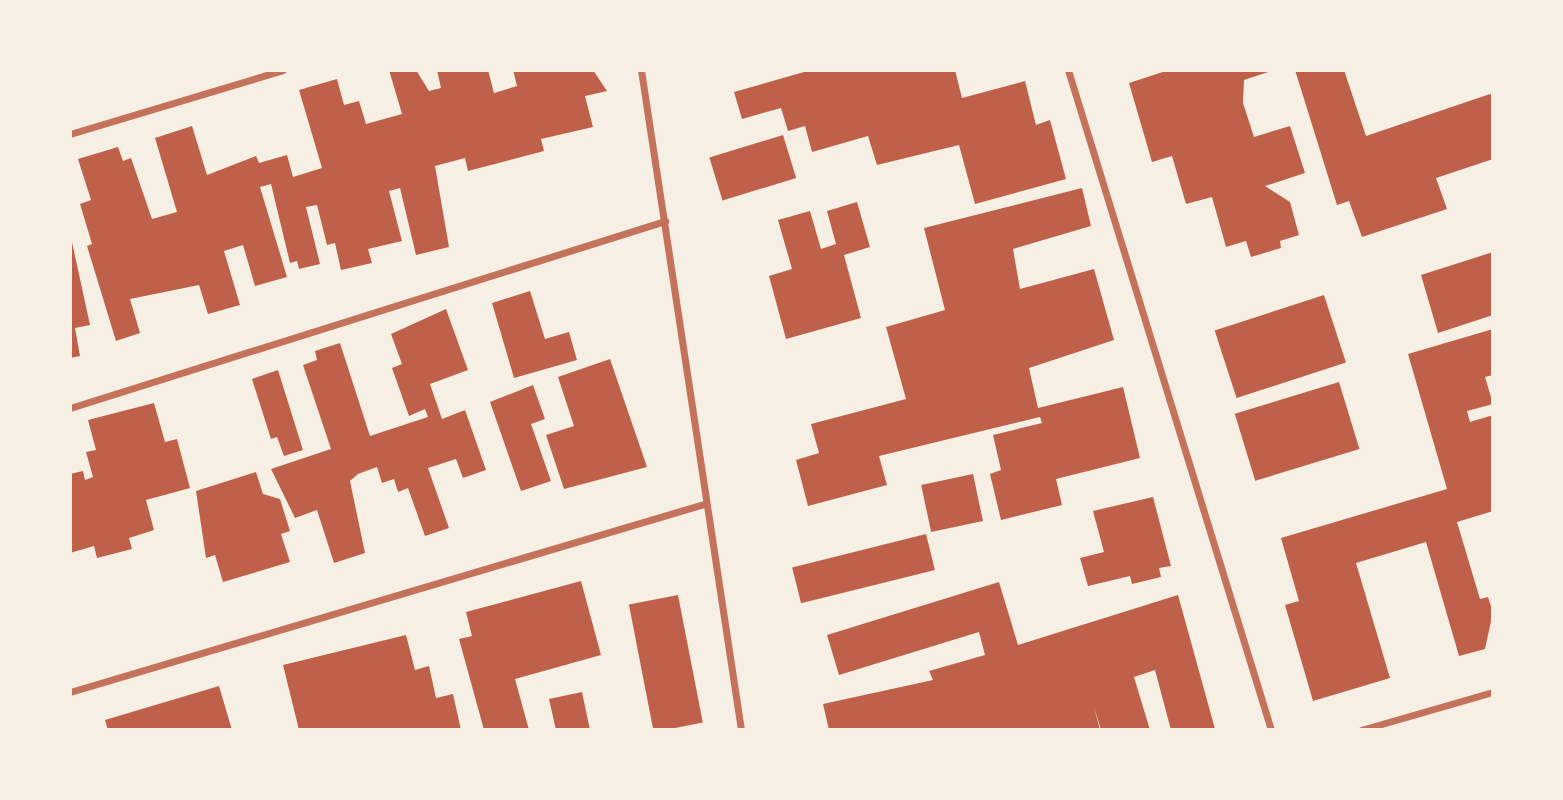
<!DOCTYPE html>
<style>
body{margin:0}
#map{position:relative;width:1563px;height:800px;overflow:hidden;background:#f6efe4;font-family:"Alegreya Sans",sans-serif}
div>[style]{position:absolute}
.building>*{inset:0;background:#bf614a;transform-origin:0 0}
.minor>*{height:7px;margin:-3.5px;padding:0 3.5px;transform-origin:3.5px;border-radius:3.5px;background:#c5725c}
span{translate:-50% -50%;white-space:nowrap;text-align:center;line-height:1.15;-webkit-text-stroke:7px #f6efe4;paint-order:stroke}
.frame{position:absolute;inset:0;border:72px solid #f6efe4;pointer-events:none}
</style>
<div id="map">
<div class="building">
<i style="clip-path:polygon(389px 70px,416px 70px,429px 91px,441px 88px,437px 70px,488px 70px,494px 93px,517px 86px,513px 70px,593px 70px,607px 91px,585px 96px,593px 127px,541px 139px,544px 151px,468px 171px,465px 158px,435px 166px,449px 247px,416px 255px,400px 188px,389px 191px,402px 241px,368px 249px,372px 263px,341px 270px,335px 243px,327px 245px,317px 205px,306px 207px,320px 264px,299px 269px,297px 261px,290px 263px,271px 184px,260px 187px,287px 277px,255px 286px,243px 245px,224px 251px,240px 305px,208px 314px,199px 285px,130px 299px,140px 333px,116px 341px,87px 246px,92px 244px,80px 204px,91px 200px,78px 159px,118px 147px,123px 161px,131px 158px,152px 219px,177px 212px,155px 138px,192px 126px,207px 175px,256px 156px,259px 163px,287px 155px,293px 177px,322px 168px,299px 90px,337px 79px,344px 105px,359px 101px,366px 124px,402px 114px)"></i>
<i style="clip-path:polygon(811px 70px,955px 70px,962px 98px,1025px 81px,1036px 125px,1050px 120px,1066px 179px,975px 204px,959px 145px,877px 165px,868px 136px,812px 152px,805px 126px,788px 131px,781px 108px,742px 119px,734px 92px)"></i>
<i style="clip-path:polygon(1169px 70px,1274px 70px,1244px 80px,1243px 103px,1254px 137px,1290px 126px,1305px 173px,1265px 186px,1290px 202px,1299px 235px,1280px 241px,1281px 248px,1251px 257px,1246px 241px,1226px 247px,1212px 197px,1186px 204px,1172px 156px,1152px 162px,1129px 83px)"></i>
<i style="clip-path:polygon(1295px 70px,1344px 70px,1366px 136px,1493px 93px,1493px 159px,1436px 178px,1447px 209px,1362px 237px,1349px 201px,1337px 205px)"></i>
<i style="left:783px;top:135px;width:45px;height:77px;rotate:73deg"></i>
<i style="clip-path:polygon(1082px 188px,1091px 226px,1013px 249px,1020px 289px,1094px 269px,1114px 340px,1029px 368px,1038px 408px,1123px 387px,1140px 458px,1056px 479px,1062px 505px,1001px 520px,990px 474px,1001px 470px,993px 435px,1042px 423px,1040px 417px,879px 456px,887px 485px,808px 506px,796px 460px,819px 453px,811px 424px,906px 399px,886px 327px,945px 310px,924px 228px)"></i>
<i style="clip-path:polygon(857px 202px,870px 247px,844px 255px,861px 318px,786px 339px,769px 276px,792px 269px,778px 220px,810px 211px,821px 249px,836px 244px,827px 211px)"></i>
<i style="clip-path:polygon(72px 242px,90px 325px,75px 328px,80px 356px,70px 358px)"></i>
<i style="clip-path:polygon(1493px 252px,1493px 315px,1438px 333px,1421px 275px)"></i>
<i style="clip-path:polygon(530px 291px,545px 339px,569px 332px,577px 360px,514px 378px,492px 303px)"></i>
<i style="left:1324px;top:295px;width:71px;height:115px;rotate:72deg"></i>
<i style="clip-path:polygon(446px 309px,468px 370px,430px 384px,442px 419px,465px 410px,486px 470px,463px 478px,456px 459px,428px 468px,449px 528px,425px 536px,408px 488px,398px 492px,394px 479px,382px 483px,377px 467px,358px 474px,350px 481px,365px 553px,334px 563px,317px 510px,295px 518px,271px 469px,331px 449px,303px 365px,317px 360px,315px 351px,340px 343px,370px 436px,428px 417px,425px 409px,409px 416px,392px 368px,402px 364px,391px 334px)"></i>
<i style="clip-path:polygon(1493px 329px,1493px 375px,1485px 377px,1493px 404px,1467px 411px,1470px 422px,1493px 415px,1493px 511px,1457px 522px,1480px 599px,1488px 597px,1493px 612px,1485px 649px,1459px 656px,1426px 542px,1356px 563px,1390px 678px,1313px 701px,1285px 605px,1299px 601px,1281px 538px,1447px 489px,1408px 354px)"></i>
<i style="clip-path:polygon(610px 359px,647px 467px,564px 489px,546px 435px,574px 426px,558px 377px)"></i>
<i style="clip-path:polygon(278px 370px,303px 450px,284px 456px,277px 437px,271px 439px,252px 379px)"></i>
<i style="left:1339px;top:382px;width:70px;height:109px;rotate:73deg"></i>
<i style="clip-path:polygon(533px 385px,545px 419px,531px 424px,551px 481px,521px 491px,490px 402px)"></i>
<i style="clip-path:polygon(154px 403px,165px 442px,177px 439px,190px 488px,146px 500px,154px 530px,129px 538px,132px 549px,97px 558px,94px 546px,70px 553px,70px 474px,83px 471px,85px 480px,93px 477px,86px 452px,96px 450px,88px 420px)"></i>
<i style="clip-path:polygon(256px 472px,263px 494px,280px 499px,290px 531px,281px 534px,290px 562px,223px 582px,215px 555px,206px 558px,196px 491px)"></i>
<i style="left:973px;top:474px;width:48px;height:53px;rotate:78deg"></i>
<i style="clip-path:polygon(1153px 497px,1171px 566px,1159px 568px,1161px 577px,1132px 584px,1130px 576px,1088px 586px,1080px 558px,1104px 552px,1093px 511px)"></i>
<i style="left:926px;top:534px;width:37px;height:138px;rotate:76deg"></i>
<i style="clip-path:polygon(581px 581px,601px 655px,515px 679px,529px 730px,484px 730px,459px 639px,472px 636px,466px 612px)"></i>
<i style="clip-path:polygon(999px 582px,1018px 645px,1178px 595px,1215px 729px,1171px 730px,1155px 670px,1134px 677px,1150px 730px,1101px 730px,1094px 707px,1100px 730px,829px 730px,823px 704px,933px 680px,929px 671px,985px 655px,979px 632px,839px 675px,827px 635px)"></i>
<i style="left:678px;top:595px;width:130px;height:50px;rotate:79deg"></i>
<i style="clip-path:polygon(406px 635px,415px 670px,429px 666px,436px 698px,453px 694px,461px 730px,299px 730px,283px 665px)"></i>
<i style="clip-path:polygon(219px 686px,232px 730px,108px 730px,105px 720px)"></i>
<i style="clip-path:polygon(582px 692px,590px 730px,556px 730px,549px 699px)"></i>
</div>
<div class="minor">
<i style="left:641px;top:70px;width:668px;rotate:81.38deg"></i>
<i style="left:1068px;top:70px;width:691px;rotate:72.9deg"></i>
<i style="left:70px;top:134px;width:222px;rotate:-16.7deg"></i>
<i style="left:70px;top:408px;width:624px;rotate:-17.45deg"></i>
<i style="left:70px;top:692px;width:661px;rotate:-16.52deg"></i>
<i style="left:1361px;top:730px;width:137px;rotate:-16.1deg"></i>
</div>
<div class="frame"></div>
</div>
